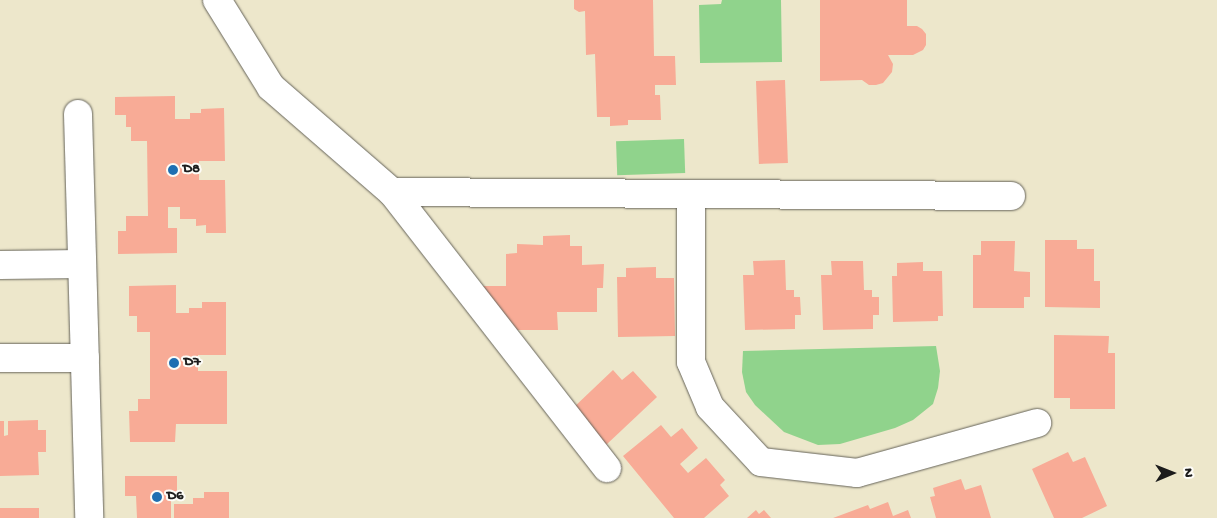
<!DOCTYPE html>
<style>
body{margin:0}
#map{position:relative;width:1217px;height:518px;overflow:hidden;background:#ede7cb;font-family:"Gochi Hand",sans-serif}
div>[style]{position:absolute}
.green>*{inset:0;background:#90d38c;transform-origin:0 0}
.building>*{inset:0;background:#f8ab96;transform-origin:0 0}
.roads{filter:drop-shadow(0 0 1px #656359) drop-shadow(0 0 1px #656359)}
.minor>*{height:28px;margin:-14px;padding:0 14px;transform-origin:14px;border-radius:14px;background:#fff}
.dots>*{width:14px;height:14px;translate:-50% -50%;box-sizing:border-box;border:2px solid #fdfcf7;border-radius:50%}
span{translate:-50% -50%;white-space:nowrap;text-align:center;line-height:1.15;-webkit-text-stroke:4px #fdfcf7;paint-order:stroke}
.poi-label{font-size:14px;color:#1c1c1c;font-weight:700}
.left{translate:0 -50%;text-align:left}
.north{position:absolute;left:1147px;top:448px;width:50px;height:50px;-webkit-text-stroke:4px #fdfcf7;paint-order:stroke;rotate:89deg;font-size:14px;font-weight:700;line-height:20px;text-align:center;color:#1c1c1c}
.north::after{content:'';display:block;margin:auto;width:18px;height:22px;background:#1c1c1c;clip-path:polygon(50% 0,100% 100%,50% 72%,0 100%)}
</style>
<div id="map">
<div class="green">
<i style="clip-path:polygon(722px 0,781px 0,782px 62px,700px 63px,699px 5px,721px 4px)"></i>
<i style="left:684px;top:139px;width:34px;height:68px;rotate:88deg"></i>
<i style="clip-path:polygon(936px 346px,940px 371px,938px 388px,933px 404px,913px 420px,895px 428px,840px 444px,818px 445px,784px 432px,755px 405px,746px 392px,742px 372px,743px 351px)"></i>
</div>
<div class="building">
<i style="clip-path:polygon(574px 0,653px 0,654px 56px,675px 56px,676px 85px,655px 85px,655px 95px,660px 95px,661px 120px,628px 120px,628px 125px,610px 126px,610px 117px,597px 117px,595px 54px,586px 55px,585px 11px,579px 12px,574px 9px)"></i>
<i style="clip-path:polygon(820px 0,907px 0,907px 26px,917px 26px,922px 29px,926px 34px,926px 45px,923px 50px,913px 55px,888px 55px,893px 64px,892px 72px,883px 83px,876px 85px,869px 85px,862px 80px,820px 81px)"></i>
<i style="left:785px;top:80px;width:83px;height:29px;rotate:88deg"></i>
<i style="clip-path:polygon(175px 96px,175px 119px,190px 119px,190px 113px,201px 113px,201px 109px,224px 108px,225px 161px,199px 161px,199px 180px,225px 180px,226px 233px,206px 233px,206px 225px,196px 226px,196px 219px,180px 219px,180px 207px,168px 207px,168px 228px,177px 228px,177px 253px,118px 254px,118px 231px,126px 231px,126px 216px,148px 216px,147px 141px,131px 141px,131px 127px,126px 127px,126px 115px,115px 115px,115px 97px)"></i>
<i style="clip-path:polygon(570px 235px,570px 246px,582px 246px,582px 265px,604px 264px,603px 288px,597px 288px,597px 312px,557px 312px,558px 330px,511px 330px,481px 286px,506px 286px,506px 254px,517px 253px,517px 244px,543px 245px,543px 236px)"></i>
<i style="clip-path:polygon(1045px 240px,1077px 240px,1077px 249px,1094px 249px,1094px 281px,1100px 281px,1100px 308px,1045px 307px)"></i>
<i style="clip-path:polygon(981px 241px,1015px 241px,1014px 271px,1030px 272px,1030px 297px,1024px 297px,1024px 308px,973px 308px,973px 255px,981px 255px)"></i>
<i style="clip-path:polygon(785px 260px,786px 290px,794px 290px,794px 297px,800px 297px,801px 315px,795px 315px,795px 329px,745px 330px,743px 275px,754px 275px,753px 261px)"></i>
<i style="clip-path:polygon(831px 261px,863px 261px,864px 290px,872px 290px,872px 297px,879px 297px,879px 315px,873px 315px,873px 329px,823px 330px,821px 275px,832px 275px)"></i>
<i style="clip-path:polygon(923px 262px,923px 271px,942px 271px,943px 316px,938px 316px,938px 321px,893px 322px,892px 276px,897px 276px,897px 263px)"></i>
<i style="clip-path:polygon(656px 267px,656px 278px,674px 278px,675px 336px,618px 337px,617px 277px,626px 277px,626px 268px)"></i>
<i style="clip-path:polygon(176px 285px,176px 313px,189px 313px,189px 308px,202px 308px,202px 302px,226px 302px,226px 355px,198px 355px,198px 371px,227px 371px,227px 424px,176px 424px,175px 442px,130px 442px,129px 411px,138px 411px,138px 399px,150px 399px,150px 332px,137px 332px,137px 316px,129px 316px,129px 286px)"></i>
<i style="clip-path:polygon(1054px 335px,1109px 336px,1108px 353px,1115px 353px,1115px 409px,1070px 409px,1070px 398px,1054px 398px)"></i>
<i style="clip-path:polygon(613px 370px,622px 380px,633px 371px,657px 397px,606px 445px,572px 409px)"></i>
<i style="clip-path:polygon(38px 420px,38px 430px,46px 430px,46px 452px,38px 452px,39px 475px,0 476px,0 421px,4px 421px,4px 436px,8px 435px,8px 421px)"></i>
<i style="clip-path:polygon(661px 425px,671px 437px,682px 428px,698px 448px,680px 464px,688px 473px,706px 458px,725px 480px,720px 485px,729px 496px,704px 518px,674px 518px,623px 456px)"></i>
<i style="clip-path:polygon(1068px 452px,1073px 462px,1085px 457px,1107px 506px,1082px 518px,1054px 518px,1032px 469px)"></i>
<i style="clip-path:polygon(125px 476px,177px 476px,177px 499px,171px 499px,171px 518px,137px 518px,136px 496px,125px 496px)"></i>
<i style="clip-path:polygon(961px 479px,965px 490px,981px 485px,991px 518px,936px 518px,930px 497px,935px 496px,933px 488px)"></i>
<i style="clip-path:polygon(204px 492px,229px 492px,229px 518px,174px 518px,174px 504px,193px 504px,193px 498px,204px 498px)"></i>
<i style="clip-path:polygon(888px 502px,893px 516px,908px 510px,911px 518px,833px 518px,868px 505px,870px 509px)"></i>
<i style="left:39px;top:508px;width:10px;height:39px;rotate:90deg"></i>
<i style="clip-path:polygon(756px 510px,759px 514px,764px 510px,771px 518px,747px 518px)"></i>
</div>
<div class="roads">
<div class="minor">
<i style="left:217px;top:0;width:102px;rotate:58.2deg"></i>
<i style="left:271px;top:87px;width:160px;rotate:41deg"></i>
<i style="left:392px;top:192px;width:350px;rotate:52.1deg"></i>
<i style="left:78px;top:114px;width:404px;rotate:88.4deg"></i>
<i style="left:392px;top:192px;width:619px;rotate:0.37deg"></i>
<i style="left:691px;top:194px;width:168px;rotate:90deg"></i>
<i style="left:691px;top:362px;width:49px;rotate:67.1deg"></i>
<i style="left:710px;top:407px;width:75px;rotate:47.2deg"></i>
<i style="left:761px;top:462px;width:97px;rotate:6.5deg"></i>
<i style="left:857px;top:473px;width:187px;rotate:-15.5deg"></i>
<i style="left:0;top:265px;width:82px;rotate:-0.7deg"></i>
<i style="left:0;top:358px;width:85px"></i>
</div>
</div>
<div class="dots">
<i style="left:173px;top:170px;background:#1f6fb2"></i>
<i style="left:174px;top:363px;background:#1f6fb2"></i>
<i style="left:157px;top:497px;background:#1f6fb2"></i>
</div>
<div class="poi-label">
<span class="left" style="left:183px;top:170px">D8</span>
<span class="left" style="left:184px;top:363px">D7</span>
<span class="left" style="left:167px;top:497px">D6</span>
</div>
<div class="north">N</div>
</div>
